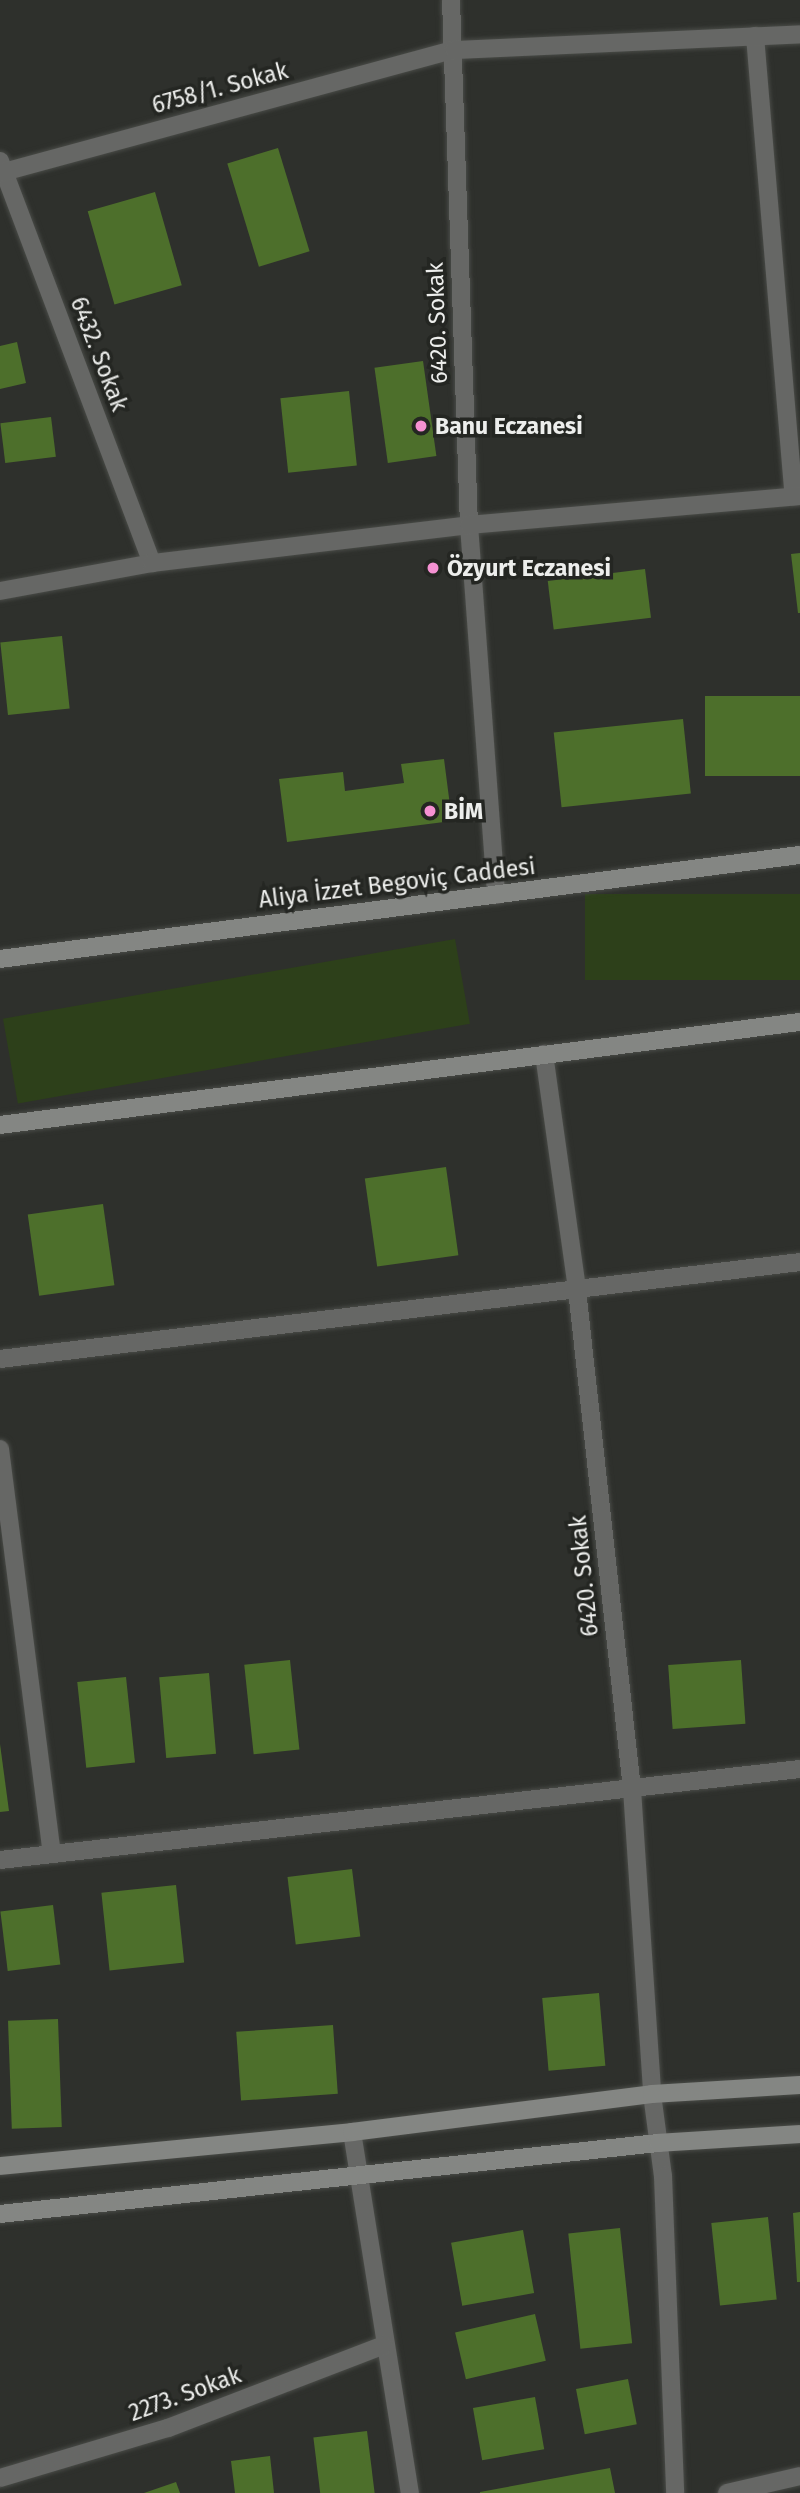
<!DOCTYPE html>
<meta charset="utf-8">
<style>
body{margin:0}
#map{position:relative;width:800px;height:2493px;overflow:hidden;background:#2e302c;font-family:"Fira Sans",sans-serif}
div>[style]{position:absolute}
.green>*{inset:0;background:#2d401a;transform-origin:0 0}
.building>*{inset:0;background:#4d6f2b;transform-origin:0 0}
.roads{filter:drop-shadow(0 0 2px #494b47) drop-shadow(0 0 2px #494b47)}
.street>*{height:18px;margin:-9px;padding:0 9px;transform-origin:9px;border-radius:9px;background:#666765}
.secondary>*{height:18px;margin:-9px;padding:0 9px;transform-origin:9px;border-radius:9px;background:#848683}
.dots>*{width:19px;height:19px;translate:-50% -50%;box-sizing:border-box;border:4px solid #242622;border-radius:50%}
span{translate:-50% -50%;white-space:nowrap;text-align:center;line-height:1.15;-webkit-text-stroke:7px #242622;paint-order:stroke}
.street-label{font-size:23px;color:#edeeec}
.poi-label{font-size:23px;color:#edeeec;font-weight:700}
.left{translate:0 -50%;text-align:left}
</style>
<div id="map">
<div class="green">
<i style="left:800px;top:894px;width:86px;height:215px;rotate:90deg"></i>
<i style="left:455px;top:939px;width:86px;height:459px;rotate:80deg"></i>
</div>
<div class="building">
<i style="left:278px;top:148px;width:108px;height:53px;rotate:73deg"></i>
<i style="left:155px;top:192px;width:97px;height:70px;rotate:74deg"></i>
<i style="clip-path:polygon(17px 342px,26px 383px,0 389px,0 346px)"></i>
<i style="left:423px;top:361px;width:96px;height:49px;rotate:82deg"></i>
<i style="left:349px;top:391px;width:75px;height:69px;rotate:84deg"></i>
<i style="left:51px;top:417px;width:40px;height:51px;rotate:83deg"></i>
<i style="clip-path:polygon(800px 553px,800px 613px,798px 613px,791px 554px)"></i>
<i style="left:645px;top:569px;width:49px;height:98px;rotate:83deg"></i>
<i style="left:62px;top:636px;width:73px;height:62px;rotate:84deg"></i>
<i style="left:800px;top:696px;width:80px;height:95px;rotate:90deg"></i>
<i style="left:683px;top:719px;width:75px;height:130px;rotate:84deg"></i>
<i style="clip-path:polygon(444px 759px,452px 821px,287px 842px,279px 779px,343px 772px,345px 791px,404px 783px,401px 764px)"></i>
<i style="left:446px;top:1167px;width:89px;height:82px;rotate:82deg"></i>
<i style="left:103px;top:1204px;width:82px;height:76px;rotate:82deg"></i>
<i style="left:290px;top:1660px;width:90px;height:46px;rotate:84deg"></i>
<i style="left:741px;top:1660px;width:64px;height:73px;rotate:86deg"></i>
<i style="left:209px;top:1673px;width:81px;height:50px;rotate:85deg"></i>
<i style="left:126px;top:1677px;width:86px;height:49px;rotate:84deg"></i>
<i style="clip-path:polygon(0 1744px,9px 1811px,0 1812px)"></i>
<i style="left:352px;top:1869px;width:68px;height:65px;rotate:83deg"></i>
<i style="left:176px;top:1885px;width:78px;height:75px;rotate:84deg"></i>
<i style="left:53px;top:1905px;width:60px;height:53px;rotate:83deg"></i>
<i style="left:599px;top:1993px;width:73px;height:57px;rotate:85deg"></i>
<i style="left:58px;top:2019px;width:108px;height:50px;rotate:88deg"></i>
<i style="left:333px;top:2025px;width:69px;height:97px;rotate:86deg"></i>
<i style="clip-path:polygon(800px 2212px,800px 2282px,797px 2282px,793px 2213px)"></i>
<i style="left:768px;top:2217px;width:83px;height:57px;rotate:84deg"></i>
<i style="left:620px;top:2228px;width:116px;height:52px;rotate:84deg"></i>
<i style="left:523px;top:2230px;width:64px;height:73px;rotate:80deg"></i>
<i style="left:535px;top:2314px;width:48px;height:82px;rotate:77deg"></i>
<i style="left:628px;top:2379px;width:46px;height:53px;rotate:79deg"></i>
<i style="left:535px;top:2397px;width:53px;height:63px;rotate:80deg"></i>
<i style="left:367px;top:2431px;width:63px;height:54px;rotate:83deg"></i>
<i style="clip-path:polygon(270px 2456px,274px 2493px,235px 2493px,231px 2461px)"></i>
<i style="clip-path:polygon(610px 2468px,615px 2493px,480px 2493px,480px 2492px)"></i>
<i style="clip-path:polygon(176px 2482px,180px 2493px,144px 2493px)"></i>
</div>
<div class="roads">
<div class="street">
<i style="left:451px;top:0;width:525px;rotate:88.04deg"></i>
<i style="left:469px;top:525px;width:371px;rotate:85.8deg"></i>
<i style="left:755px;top:36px;width:462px;rotate:85.2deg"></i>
<i style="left:0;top:161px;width:430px;rotate:69.3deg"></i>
<i style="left:0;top:173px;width:470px;rotate:-15.2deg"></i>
<i style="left:454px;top:50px;width:346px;rotate:-2.6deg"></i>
<i style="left:0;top:591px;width:155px;rotate:-10.4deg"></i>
<i style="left:152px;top:563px;width:319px;rotate:-6.8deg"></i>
<i style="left:469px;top:525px;width:332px;rotate:-5deg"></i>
<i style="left:544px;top:1054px;width:238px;rotate:82deg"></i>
<i style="left:577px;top:1290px;width:502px;rotate:83.71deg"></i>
<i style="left:632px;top:1789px;width:306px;rotate:86.2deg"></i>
<i style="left:652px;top:2094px;width:83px;rotate:82.4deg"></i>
<i style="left:663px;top:2176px;width:317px;rotate:87.8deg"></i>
<i style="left:0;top:1359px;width:806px;rotate:-6.91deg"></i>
<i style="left:0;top:1449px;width:407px;rotate:82.7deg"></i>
<i style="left:0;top:1860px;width:805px;rotate:-6.49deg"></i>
<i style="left:352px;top:2132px;width:366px;rotate:80.9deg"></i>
<i style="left:0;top:2478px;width:175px;rotate:-16.6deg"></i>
<i style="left:168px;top:2428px;width:231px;rotate:-21deg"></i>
<i style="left:727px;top:2493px;width:75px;rotate:-13.1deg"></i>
</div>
<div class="secondary">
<i style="left:0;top:959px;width:807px;rotate:-7.41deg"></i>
<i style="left:0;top:1125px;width:807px;rotate:-7.34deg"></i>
<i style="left:0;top:2166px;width:354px;rotate:-5.5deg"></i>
<i style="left:352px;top:2132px;width:302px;rotate:-7.2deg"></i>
<i style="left:652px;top:2094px;width:148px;rotate:-3.5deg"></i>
<i style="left:0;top:2214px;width:662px;rotate:-6.16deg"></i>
<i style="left:658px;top:2143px;width:142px;rotate:-3.6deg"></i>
</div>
</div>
<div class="dots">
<i style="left:421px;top:426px;background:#f591d2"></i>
<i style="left:433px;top:568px;background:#f591d2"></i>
<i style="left:430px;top:811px;background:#f591d2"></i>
</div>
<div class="street-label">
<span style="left:220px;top:88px;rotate:-15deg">6758/1. Sokak</span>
<span style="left:437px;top:323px;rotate:-92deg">6420. Sokak</span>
<span style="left:99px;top:354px;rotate:69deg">6432. Sokak</span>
<span style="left:397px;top:883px;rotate:-7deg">Aliya İzzet Begoviç Caddesi</span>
<span style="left:584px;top:1576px;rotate:-96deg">6420. Sokak</span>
<span style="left:185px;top:2394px;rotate:-20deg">2273. Sokak</span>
</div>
<div class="poi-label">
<span class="left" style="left:435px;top:426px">Banu Eczanesi</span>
<span class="left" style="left:447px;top:568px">Özyurt Eczanesi</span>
<span class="left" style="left:444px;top:811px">BİM</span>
</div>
</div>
